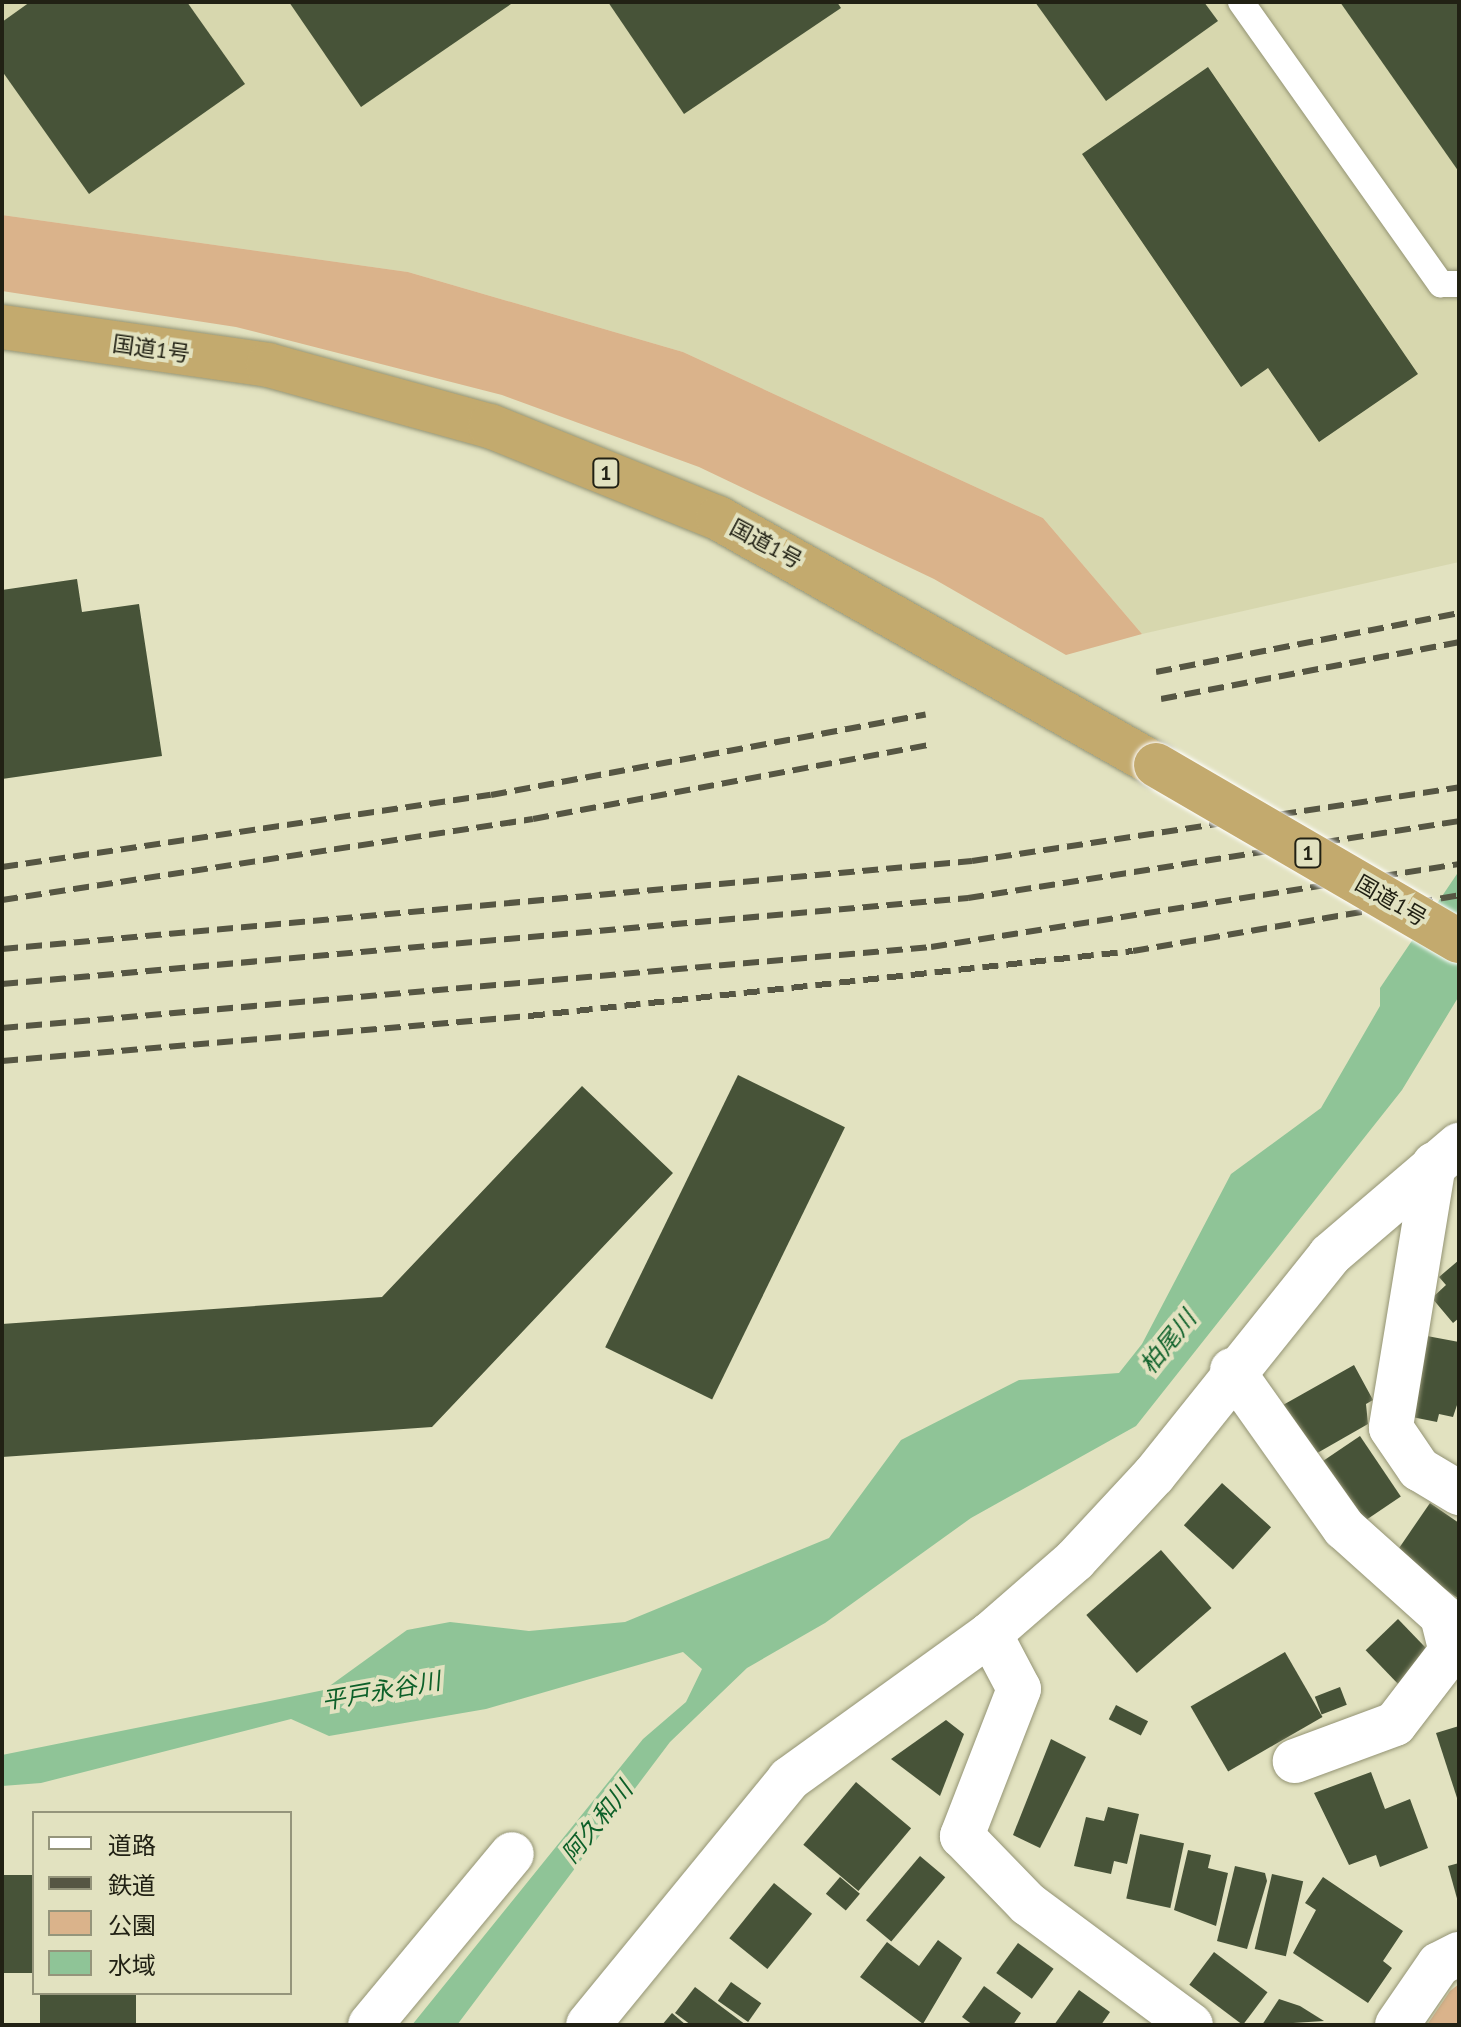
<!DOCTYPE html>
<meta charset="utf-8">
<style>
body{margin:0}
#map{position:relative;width:1461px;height:2027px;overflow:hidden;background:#e2e2c0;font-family:"PT Sans","Noto Sans JP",sans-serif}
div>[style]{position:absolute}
.built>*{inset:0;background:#d7d7ae}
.green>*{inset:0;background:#dab38b}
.water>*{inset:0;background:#8fc497}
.building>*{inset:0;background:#475338;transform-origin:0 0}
.roads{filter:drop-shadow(0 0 2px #949474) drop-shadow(0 0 2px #949474)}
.service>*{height:26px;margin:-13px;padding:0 13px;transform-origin:13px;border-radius:13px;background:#fff}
.minor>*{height:44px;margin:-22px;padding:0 22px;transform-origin:22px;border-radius:22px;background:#fff}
.tertiary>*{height:44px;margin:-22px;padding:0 22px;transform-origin:22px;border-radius:22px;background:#fff}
.trunk>*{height:44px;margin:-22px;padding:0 22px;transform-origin:22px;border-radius:22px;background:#c3aa6e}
.rail>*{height:6px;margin-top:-3px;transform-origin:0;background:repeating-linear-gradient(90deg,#565643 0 16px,transparent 0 24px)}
.bridges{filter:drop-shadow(0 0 2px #fff) drop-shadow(0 0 2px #fff)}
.trunk-bridge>*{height:44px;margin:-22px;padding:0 22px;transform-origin:22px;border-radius:22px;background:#c3aa6e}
span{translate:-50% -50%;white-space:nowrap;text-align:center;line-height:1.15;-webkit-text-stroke:8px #e2e2c0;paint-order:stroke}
.shield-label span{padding:2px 6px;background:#e2e2c0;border:2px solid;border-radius:6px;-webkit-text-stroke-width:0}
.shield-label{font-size:20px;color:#212114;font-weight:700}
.street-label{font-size:22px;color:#212114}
.water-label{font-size:24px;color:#0d6029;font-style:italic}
.frame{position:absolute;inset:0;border:4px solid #212114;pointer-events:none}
.legend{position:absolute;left:32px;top:1811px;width:260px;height:184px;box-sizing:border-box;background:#e2e2c0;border:2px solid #95957b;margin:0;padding:10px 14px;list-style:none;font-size:24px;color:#212114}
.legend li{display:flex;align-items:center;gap:16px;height:40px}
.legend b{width:40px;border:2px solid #95957b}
</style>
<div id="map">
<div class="built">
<i style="clip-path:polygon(2px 2px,1459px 2px,1459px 562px,1142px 634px,1043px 518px,683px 352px,408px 272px,2px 215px)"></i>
</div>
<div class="green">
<i style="clip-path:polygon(2px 215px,408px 272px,683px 352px,1043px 518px,1142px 634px,1066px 655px,934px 579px,699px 467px,502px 395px,236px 327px,2px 291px)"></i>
<i style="clip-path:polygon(1459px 1984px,1459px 2025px,1427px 2025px,1450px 1991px)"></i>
</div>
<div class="water">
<i style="clip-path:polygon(1459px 871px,1459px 996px,1402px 1090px,1136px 1426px,971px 1518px,825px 1623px,747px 1668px,670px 1742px,457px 2025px,412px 2025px,643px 1739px,686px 1702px,702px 1669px,683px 1652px,486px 1709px,329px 1736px,291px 1719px,41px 1783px,2px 1786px,2px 1755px,324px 1690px,407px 1630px,450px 1622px,529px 1631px,625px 1622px,829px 1538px,901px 1440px,1019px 1380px,1119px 1373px,1142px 1344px,1231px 1174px,1321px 1108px,1380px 1006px,1380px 988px)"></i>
</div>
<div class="building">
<i style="clip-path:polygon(30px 2px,187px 2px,245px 84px,89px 194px,2px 71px,2px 22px)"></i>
<i style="clip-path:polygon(289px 2px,514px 2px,361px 107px)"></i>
<i style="clip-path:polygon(608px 2px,837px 2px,841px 8px,684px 114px)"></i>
<i style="clip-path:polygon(1035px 2px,1204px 2px,1218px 21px,1106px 101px)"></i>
<i style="clip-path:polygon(1340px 2px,1459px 2px,1459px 172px)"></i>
<i style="clip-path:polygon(1208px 67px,1418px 374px,1319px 442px,1268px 368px,1241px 387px,1082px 154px)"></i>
<i style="clip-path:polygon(77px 579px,82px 612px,139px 604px,162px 756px,2px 779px,2px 590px)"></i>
<i style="left:738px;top:1075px;width:119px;height:303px;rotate:26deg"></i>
<i style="clip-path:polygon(582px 1086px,673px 1173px,432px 1427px,2px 1457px,2px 1324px,382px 1297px)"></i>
<i style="clip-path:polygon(1459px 1260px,1459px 1318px,1453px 1323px,1432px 1298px,1446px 1285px,1439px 1277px)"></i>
<i style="clip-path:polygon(1427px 1336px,1459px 1342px,1459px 1399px,1453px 1417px,1439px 1414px,1437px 1422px,1412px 1417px)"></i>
<i style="clip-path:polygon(1354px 1365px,1373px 1400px,1366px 1404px,1368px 1424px,1312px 1456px,1283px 1405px)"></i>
<i style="left:1360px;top:1436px;width:73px;height:50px;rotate:56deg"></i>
<i style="left:1222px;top:1483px;width:66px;height:57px;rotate:42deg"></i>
<i style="clip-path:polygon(1430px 1503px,1459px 1523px,1459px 1599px,1395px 1554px)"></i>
<i style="left:1161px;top:1550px;width:77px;height:99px;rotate:49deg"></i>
<i style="left:1398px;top:1619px;width:53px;height:45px;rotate:46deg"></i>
<i style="left:1285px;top:1652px;width:75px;height:109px;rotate:60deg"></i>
<i style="left:1340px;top:1687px;width:19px;height:27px;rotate:69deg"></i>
<i style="left:1116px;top:1705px;width:36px;height:16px;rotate:27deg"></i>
<i style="clip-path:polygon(946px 1720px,964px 1734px,940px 1796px,891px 1759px)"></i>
<i style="clip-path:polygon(1459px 1726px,1459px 1801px,1458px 1801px,1436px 1733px)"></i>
<i style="clip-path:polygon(1051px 1739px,1086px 1757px,1040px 1848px,1013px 1835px)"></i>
<i style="clip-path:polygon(1371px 1772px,1385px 1809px,1410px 1799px,1428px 1848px,1380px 1867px,1376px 1855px,1349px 1865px,1314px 1793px)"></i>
<i style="left:856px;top:1782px;width:72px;height:82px;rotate:40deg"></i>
<i style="clip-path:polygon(1108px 1807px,1139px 1814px,1127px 1864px,1114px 1861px,1111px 1874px,1074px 1866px,1086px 1817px,1104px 1821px)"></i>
<i style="left:1140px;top:1834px;width:45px;height:66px;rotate:12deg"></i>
<i style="clip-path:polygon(1188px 1850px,1211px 1855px,1208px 1868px,1228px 1873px,1216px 1926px,1174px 1910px)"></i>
<i style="left:920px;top:1856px;width:33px;height:84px;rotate:40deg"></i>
<i style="clip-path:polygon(1459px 1863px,1459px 1902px,1458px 1902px,1448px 1866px)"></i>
<i style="clip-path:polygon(1235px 1866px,1265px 1873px,1267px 1881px,1247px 1949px,1217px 1941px)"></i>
<i style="left:1272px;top:1874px;width:32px;height:77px;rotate:13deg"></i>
<i style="left:34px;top:1875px;width:98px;height:32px;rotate:90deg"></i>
<i style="left:840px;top:1877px;width:26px;height:22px;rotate:40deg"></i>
<i style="clip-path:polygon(1323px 1877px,1403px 1931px,1383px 1961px,1392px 1968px,1368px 2003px,1293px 1953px,1316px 1910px,1305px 1903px)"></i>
<i style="left:774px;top:1883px;width:49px;height:71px;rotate:39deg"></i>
<i style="clip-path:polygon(938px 1940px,962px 1958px,923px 2024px,860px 1977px,887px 1942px,919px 1966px)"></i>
<i style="left:1018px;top:1943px;width:44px;height:37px;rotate:36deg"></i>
<i style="left:1214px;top:1952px;width:67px;height:41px;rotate:37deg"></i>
<i style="left:731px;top:1982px;width:37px;height:23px;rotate:35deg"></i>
<i style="clip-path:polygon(984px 1986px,1021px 2013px,1013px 2025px,973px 2025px,962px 2017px)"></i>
<i style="clip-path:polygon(695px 1987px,746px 2025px,691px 2025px,675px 2013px)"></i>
<i style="clip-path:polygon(1079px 1990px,1110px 2012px,1101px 2025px,1054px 2025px)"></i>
<i style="left:40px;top:1993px;width:96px;height:32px"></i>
<i style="clip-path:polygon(1279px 1999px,1300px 2006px,1324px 2021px,1262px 2025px)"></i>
<i style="clip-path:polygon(672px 2013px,686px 2025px,662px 2025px)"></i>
</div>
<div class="roads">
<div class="service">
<i style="left:1241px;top:2px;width:346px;rotate:54.7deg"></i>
<i style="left:1441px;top:284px;width:18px"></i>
</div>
<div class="minor">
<i style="left:1434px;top:1164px;width:267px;rotate:99.3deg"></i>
<i style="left:1391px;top:1428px;width:50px;rotate:55.7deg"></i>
<i style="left:1419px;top:1469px;width:47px;rotate:31deg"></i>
<i style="left:1232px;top:1370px;width:194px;rotate:54.7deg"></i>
<i style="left:1344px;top:1528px;width:132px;rotate:41.9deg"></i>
<i style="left:1442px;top:1616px;width:36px;rotate:76deg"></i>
<i style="left:1451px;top:1651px;width:92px;rotate:127.5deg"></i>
<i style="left:1395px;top:1724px;width:107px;rotate:159.7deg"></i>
<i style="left:990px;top:1634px;width:62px;rotate:62.2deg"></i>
<i style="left:1019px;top:1689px;width:158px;rotate:111.2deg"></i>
<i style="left:962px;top:1836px;width:95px;rotate:45.9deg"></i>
<i style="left:1028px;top:1904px;width:203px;rotate:36.6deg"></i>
<i style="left:370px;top:2025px;width:222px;rotate:-50.3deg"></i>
<i style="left:1397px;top:2025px;width:74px;rotate:-55.5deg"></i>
<i style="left:1439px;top:1964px;width:22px;rotate:-27deg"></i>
</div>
<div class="tertiary">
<i style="left:588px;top:2025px;width:318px;rotate:-50.7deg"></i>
<i style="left:789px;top:1779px;width:248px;rotate:-35.8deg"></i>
<i style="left:990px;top:1634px;width:113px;rotate:-41deg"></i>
<i style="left:1075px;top:1560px;width:116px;rotate:-47.1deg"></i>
<i style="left:1154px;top:1475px;width:282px;rotate:-51.3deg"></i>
<i style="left:1330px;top:1255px;width:170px;rotate:-40.5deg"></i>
</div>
<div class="trunk">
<i style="left:2px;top:327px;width:269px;rotate:8.1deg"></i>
<i style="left:268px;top:365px;width:230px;rotate:15.4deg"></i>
<i style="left:490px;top:426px;width:246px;rotate:22deg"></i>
<i style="left:718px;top:518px;width:503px;rotate:29.42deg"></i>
</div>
</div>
<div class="rail">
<i style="left:1156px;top:672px;width:309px;rotate:-11deg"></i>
<i style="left:1161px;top:699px;width:303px;rotate:-10.8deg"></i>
<i style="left:2px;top:867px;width:494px;rotate:-8.4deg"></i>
<i style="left:491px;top:795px;width:442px;rotate:-10.5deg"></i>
<i style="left:2px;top:900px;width:537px;rotate:-8.67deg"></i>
<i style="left:533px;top:819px;width:407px;rotate:-10.6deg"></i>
<i style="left:2px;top:949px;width:974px;rotate:-5.18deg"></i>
<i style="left:972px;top:861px;width:493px;rotate:-8.6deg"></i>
<i style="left:2px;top:984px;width:970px;rotate:-5.09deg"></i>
<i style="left:968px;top:898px;width:497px;rotate:-8.9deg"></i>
<i style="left:2px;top:1028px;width:933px;rotate:-4.98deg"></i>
<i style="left:931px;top:947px;width:534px;rotate:-8.93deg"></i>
<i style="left:2px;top:1061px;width:529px;rotate:-4.88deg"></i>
<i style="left:529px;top:1016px;width:607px;rotate:-6.14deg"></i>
<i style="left:1133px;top:951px;width:331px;rotate:-9.7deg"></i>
</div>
<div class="bridges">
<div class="trunk-bridge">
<i style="left:1156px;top:765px;width:350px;rotate:30.2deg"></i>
</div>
</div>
<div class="shield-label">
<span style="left:606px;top:473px">1</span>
<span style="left:1308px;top:853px">1</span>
</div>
<div class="street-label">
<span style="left:151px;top:349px;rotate:8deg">国道1号</span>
<span style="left:766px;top:544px;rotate:28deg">国道1号</span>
<span style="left:1391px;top:901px;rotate:30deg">国道1号</span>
</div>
<div class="water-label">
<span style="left:1168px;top:1342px;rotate:-51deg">柏尾川</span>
<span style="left:381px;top:1691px;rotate:-10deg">平戸永谷川</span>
<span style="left:597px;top:1822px;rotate:-51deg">阿久和川</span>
</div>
<div class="frame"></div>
<ul class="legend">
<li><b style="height:10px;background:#fff"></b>道路</li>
<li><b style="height:10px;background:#565643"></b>鉄道</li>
<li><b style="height:22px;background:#dab38b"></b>公園</li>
<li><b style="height:22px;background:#8fc497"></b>水域</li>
</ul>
</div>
